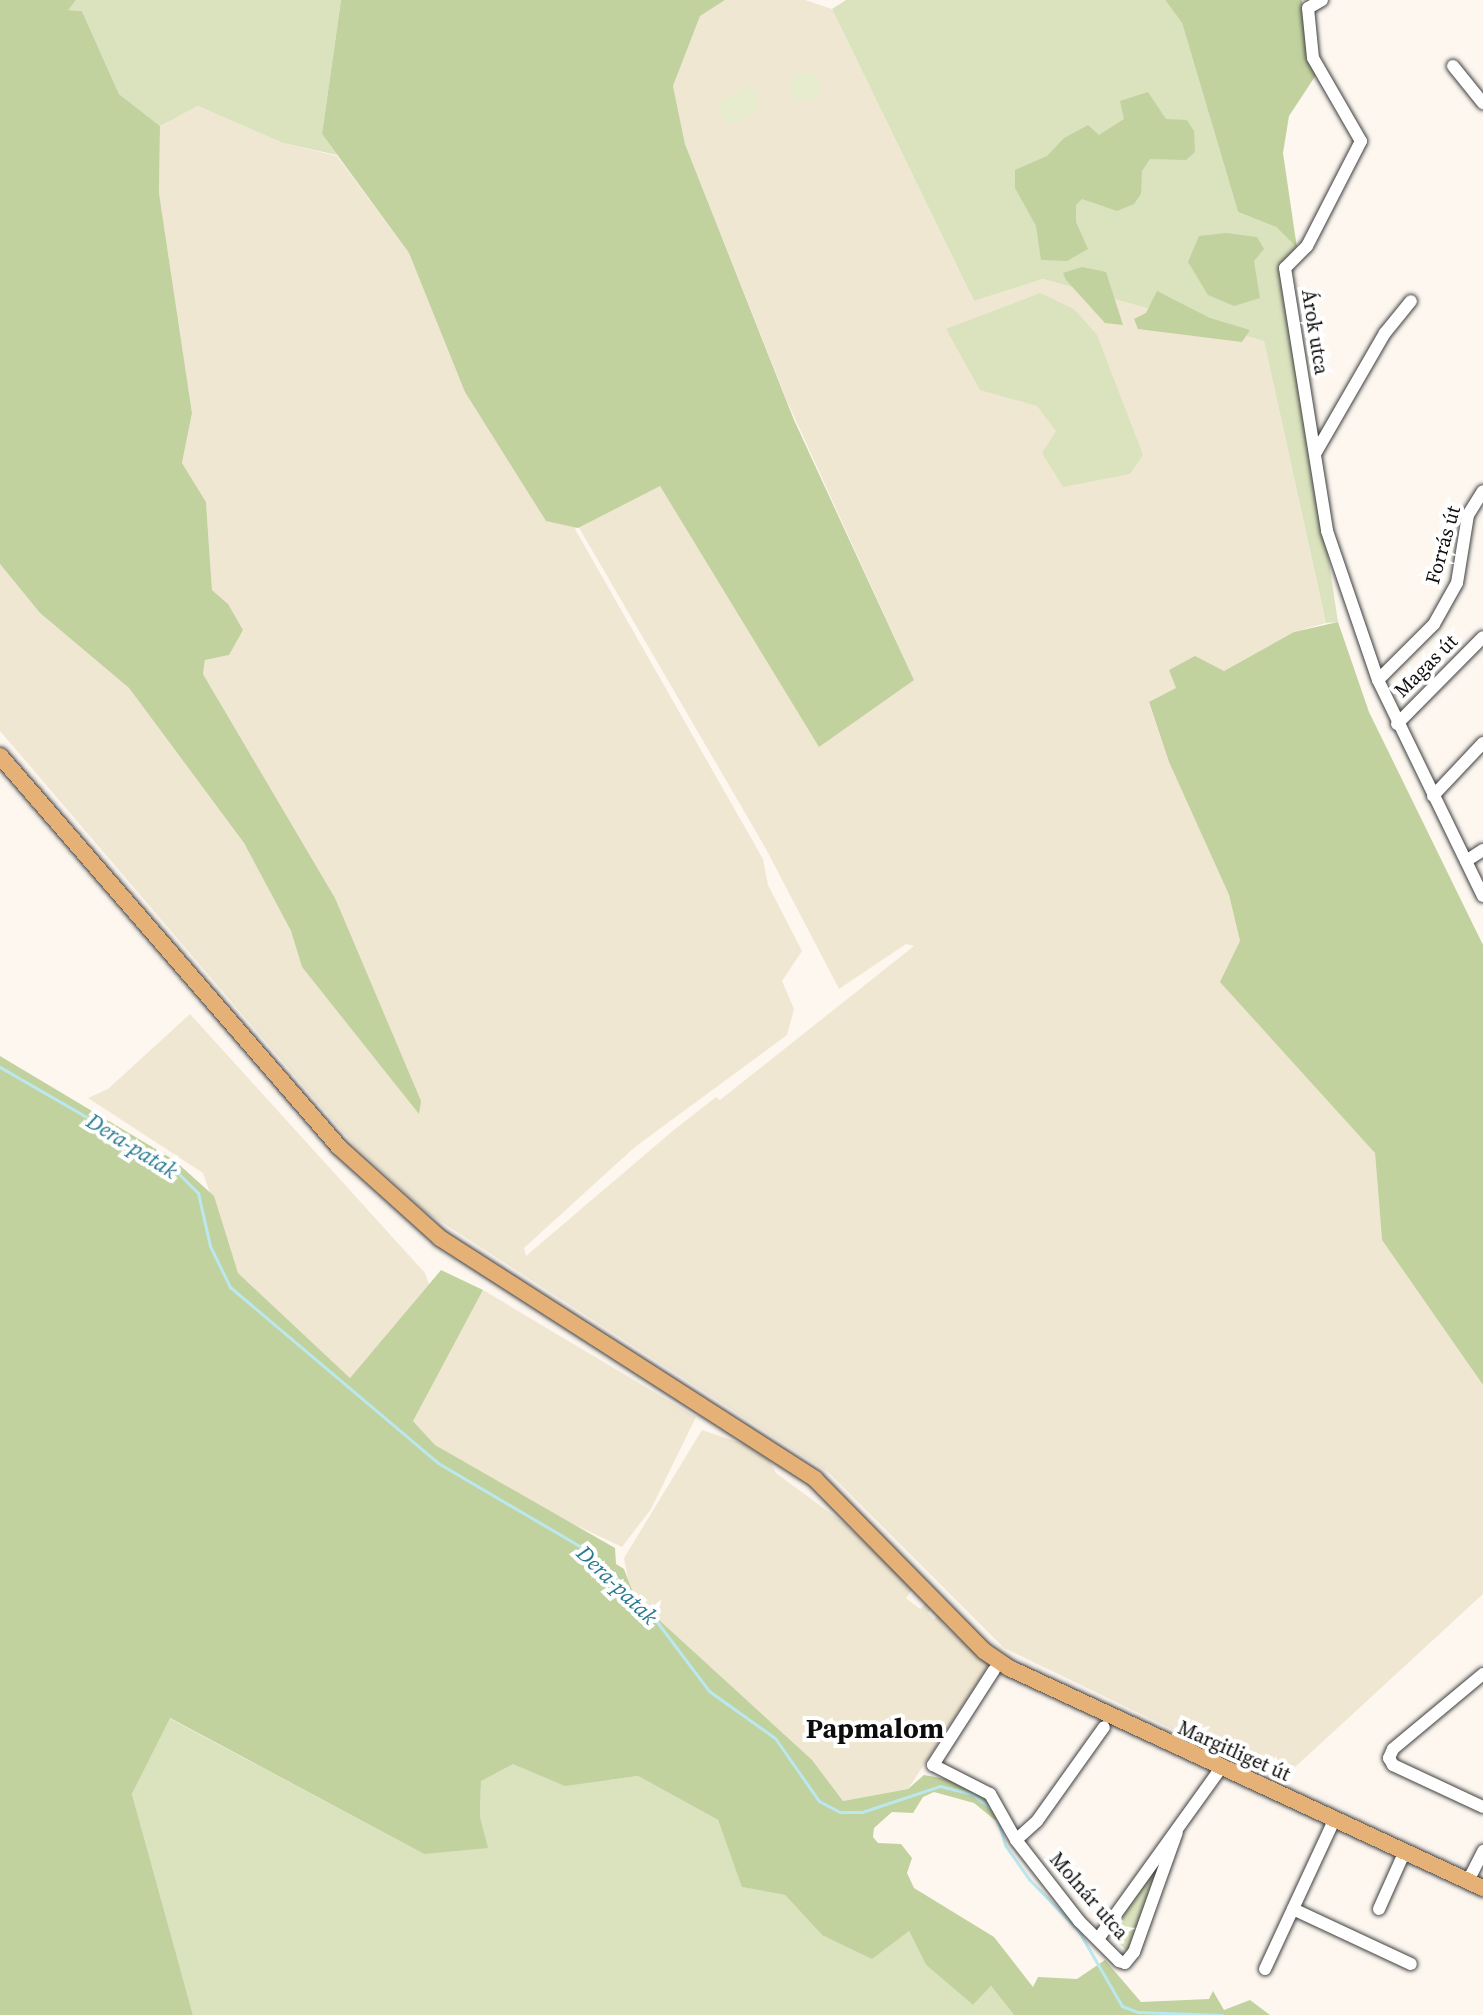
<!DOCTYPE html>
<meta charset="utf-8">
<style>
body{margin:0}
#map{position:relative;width:1483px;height:2015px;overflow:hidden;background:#fdf7f0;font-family:"Source Serif 4",serif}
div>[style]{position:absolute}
.farmland>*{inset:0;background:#f0e7d3}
.green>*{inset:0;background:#dae3be}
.forest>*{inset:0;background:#c1d29f}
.pitch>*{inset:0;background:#e8ecce}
.round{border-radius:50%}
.stream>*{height:3px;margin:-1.5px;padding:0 1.5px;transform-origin:1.5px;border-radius:1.5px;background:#bbe7ee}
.roads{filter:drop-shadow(0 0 2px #404040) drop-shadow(0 0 2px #404040)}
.minor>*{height:12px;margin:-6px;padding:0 6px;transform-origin:6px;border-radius:6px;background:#fff}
.major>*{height:16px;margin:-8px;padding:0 8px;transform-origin:8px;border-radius:8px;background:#e6b176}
span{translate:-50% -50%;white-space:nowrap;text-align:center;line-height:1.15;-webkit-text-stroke:8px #fff;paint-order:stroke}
.street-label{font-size:20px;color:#0d0d0d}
.water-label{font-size:22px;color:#27798f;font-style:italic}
.district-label{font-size:28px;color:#0d0d0d;font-weight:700}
</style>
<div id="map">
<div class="farmland">
<i style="clip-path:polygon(evenodd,725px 0,805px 0,832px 9px,974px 301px,1043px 279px,1264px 341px,1326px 623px,1294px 632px,1224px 671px,1149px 703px,1169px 762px,1229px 895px,1240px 941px,1375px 1153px,1382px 1240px,1483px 1385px,1483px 1594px,1280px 1781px,1004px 1648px,828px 1472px,426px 1212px,353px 1144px,0 731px,0 564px,40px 613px,129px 688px,244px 843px,291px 931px,302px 967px,419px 1113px,335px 898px,203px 674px,205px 660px,229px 655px,228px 604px,212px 590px,206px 502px,182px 463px,192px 413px,159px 193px,160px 126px,198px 106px,283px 143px,337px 156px,409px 253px,465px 390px,588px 417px,914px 680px,787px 401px,685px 144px,673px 86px,700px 15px,725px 0,578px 526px,766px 849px,839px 989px,906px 944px,914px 946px,720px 1100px,716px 1097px,675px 1129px,526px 1256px,524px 1248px,635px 1147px,787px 1035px,794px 1009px,782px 981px,802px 951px,768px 885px,763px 859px,575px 529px,578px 526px)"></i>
<i style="clip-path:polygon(190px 1014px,425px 1273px,429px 1284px,350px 1378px,238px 1273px,203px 1173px,88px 1098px,108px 1089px)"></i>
<i style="clip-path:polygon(483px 1290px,696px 1417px,651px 1509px,622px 1547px,539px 1508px,435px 1445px,412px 1420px)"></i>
<i style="clip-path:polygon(702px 1430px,746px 1445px,769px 1460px,776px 1473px,845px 1524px,913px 1589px,906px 1598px,920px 1609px,927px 1602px,932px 1607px,928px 1613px,934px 1619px,939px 1614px,943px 1624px,989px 1665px,908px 1789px,843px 1801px,811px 1760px,738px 1700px,632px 1600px,624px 1558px)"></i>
</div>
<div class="green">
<i style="clip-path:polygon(76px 0,341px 0,322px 134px,337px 155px,283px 143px,198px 106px,160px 126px,119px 94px,82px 11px,67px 10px)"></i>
<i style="clip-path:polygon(846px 0,1165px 0,1182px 23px,1238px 212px,1276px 227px,1297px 248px,1285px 269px,1338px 622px,1326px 623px,1264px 341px,1043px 279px,974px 301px,832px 9px)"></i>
<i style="clip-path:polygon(1040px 293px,1074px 309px,1097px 335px,1143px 455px,1130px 474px,1063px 487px,1042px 453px,1056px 431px,1037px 406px,980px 390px,946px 329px)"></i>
<i style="clip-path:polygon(169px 1718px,424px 1854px,480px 1817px,481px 1781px,495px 1769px,513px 1764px,609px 1780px,638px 1776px,718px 1820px,743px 1887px,785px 1895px,822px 1935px,909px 1931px,926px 1965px,973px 2005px,991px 1986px,1014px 2015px,193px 2015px,132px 1794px)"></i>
<i style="clip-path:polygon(1165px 1854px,1131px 1950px,1128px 1952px,1109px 1933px)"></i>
</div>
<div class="forest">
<i style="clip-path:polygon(0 0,76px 0,68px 10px,82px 11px,119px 94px,160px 126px,159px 193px,192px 413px,182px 463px,206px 502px,212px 590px,228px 604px,243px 630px,229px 655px,205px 660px,203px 674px,335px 898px,421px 1101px,419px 1114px,302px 967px,291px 931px,244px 843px,129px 688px,40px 613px,0 564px)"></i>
<i style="clip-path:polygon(341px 0,725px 0,700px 16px,673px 86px,685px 144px,794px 420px,914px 680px,819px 747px,660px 486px,578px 528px,546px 521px,465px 392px,409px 253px,322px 134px)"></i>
<i style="clip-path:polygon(1165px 0,1302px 0,1306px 45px,1316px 75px,1289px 116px,1283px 153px,1297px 248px,1276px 227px,1238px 212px,1182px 23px)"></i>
<i style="clip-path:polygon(1148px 92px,1166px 119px,1187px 120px,1194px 131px,1195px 152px,1186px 160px,1150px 159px,1142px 171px,1141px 194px,1134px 204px,1117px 211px,1082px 199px,1076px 205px,1076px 222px,1088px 249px,1067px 261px,1041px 260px,1036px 226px,1015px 188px,1015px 170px,1047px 156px,1064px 138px,1088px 125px,1099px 135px,1124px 119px,1120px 101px)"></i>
<i style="clip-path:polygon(1226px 233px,1257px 237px,1264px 249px,1254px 261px,1260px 298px,1234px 306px,1208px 295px,1188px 262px,1199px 236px)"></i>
<i style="clip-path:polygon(1082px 267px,1106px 272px,1123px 325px,1105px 323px,1066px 280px,1063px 273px)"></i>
<i style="clip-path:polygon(1157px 291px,1210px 318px,1250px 330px,1242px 342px,1138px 329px,1134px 319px,1146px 313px)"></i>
<i style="clip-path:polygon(1338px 622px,1369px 712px,1483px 945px,1483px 1385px,1382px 1240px,1375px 1153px,1220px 982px,1240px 941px,1229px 895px,1169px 762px,1149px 702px,1176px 688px,1169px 670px,1195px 656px,1224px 671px,1294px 632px)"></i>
<i style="clip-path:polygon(0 1056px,174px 1160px,214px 1196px,238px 1273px,350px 1378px,441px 1270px,483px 1290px,413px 1421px,435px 1445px,615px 1548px,616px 1564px,624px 1569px,635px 1598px,812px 1760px,843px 1801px,908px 1789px,924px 1775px,952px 1780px,990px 1798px,1001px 1825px,974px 1803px,934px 1792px,923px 1797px,913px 1813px,892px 1812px,874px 1828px,873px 1837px,878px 1843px,901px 1844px,912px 1858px,907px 1873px,914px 1888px,994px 1937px,1033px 1987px,1038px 1977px,1077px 1979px,1105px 1960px,1141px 2002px,1209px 1999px,1213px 1991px,1224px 2010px,1250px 2000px,1270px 2015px,1014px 2015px,991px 1986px,973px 2005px,926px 1965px,909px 1931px,872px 1959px,822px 1935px,785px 1895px,742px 1887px,718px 1820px,638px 1776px,565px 1786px,513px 1764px,481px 1781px,480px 1817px,488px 1848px,424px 1854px,170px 1718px,132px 1794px,193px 2015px,0 2015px)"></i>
</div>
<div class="pitch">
<i class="round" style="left:790px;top:72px;width:30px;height:30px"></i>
<i style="clip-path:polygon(746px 86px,754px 90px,760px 107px,734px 124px,725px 123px,717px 105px)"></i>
</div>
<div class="stream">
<i style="left:0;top:1067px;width:196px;rotate:30deg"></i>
<i style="left:170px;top:1165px;width:40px;rotate:45deg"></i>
<i style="left:198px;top:1193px;width:54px;rotate:77.2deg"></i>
<i style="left:210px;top:1246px;width:46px;rotate:64deg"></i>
<i style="left:230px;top:1287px;width:272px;rotate:40.2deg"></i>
<i style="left:438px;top:1463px;width:172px;rotate:30.4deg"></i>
<i style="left:586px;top:1550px;width:76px;rotate:42.9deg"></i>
<i style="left:642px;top:1602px;width:111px;rotate:53deg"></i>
<i style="left:709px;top:1691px;width:81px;rotate:35.5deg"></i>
<i style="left:775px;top:1738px;width:77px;rotate:55.1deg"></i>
<i style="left:819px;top:1801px;width:24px;rotate:28deg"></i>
<i style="left:840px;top:1812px;width:22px"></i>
<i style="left:862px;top:1812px;width:82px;rotate:-18.4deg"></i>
<i style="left:940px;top:1786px;width:33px;rotate:14deg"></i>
<i style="left:972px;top:1794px;width:25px;rotate:37deg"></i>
<i style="left:996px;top:1815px;width:31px;rotate:73deg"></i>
<i style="left:1005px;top:1845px;width:42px;rotate:54.8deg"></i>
<i style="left:1029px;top:1879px;width:71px;rotate:46.1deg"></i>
<i style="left:1078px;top:1930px;width:88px;rotate:59.9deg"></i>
<i style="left:1122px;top:2006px;width:17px;rotate:21deg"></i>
<i style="left:1138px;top:2012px;width:84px;rotate:2deg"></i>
</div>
<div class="roads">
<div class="minor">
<i style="left:1322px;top:0;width:16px;rotate:150deg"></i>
<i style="left:1308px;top:8px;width:50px;rotate:84.3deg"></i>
<i style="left:1313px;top:58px;width:96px;rotate:60deg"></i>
<i style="left:1361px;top:141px;width:118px;rotate:117.2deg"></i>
<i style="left:1307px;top:246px;width:31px;rotate:135deg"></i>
<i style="left:1285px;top:268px;width:266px;rotate:80.9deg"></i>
<i style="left:1327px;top:531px;width:157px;rotate:71.1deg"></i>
<i style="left:1378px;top:680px;width:240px;rotate:64.1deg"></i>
<i style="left:1453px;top:66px;width:48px;rotate:51deg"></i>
<i style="left:1315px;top:454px;width:140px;rotate:-60deg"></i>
<i style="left:1385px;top:333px;width:41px;rotate:-50.9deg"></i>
<i style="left:1378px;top:680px;width:79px;rotate:-45deg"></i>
<i style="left:1434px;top:624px;width:47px;rotate:-60.7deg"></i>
<i style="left:1457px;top:583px;width:69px;rotate:-80.8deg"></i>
<i style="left:1468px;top:515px;width:28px;rotate:-58deg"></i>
<i style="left:1397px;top:724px;width:122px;rotate:-45.3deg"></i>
<i style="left:1433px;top:796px;width:73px;rotate:-46.7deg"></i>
<i style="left:1466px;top:861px;width:20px;rotate:-33deg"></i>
<i style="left:994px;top:1670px;width:113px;rotate:122.7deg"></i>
<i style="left:933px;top:1765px;width:64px;rotate:27deg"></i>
<i style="left:990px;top:1794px;width:53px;rotate:60.5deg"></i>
<i style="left:1016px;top:1840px;width:103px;rotate:52.1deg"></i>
<i style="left:1079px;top:1921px;width:57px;rotate:45deg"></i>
<i style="left:1119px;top:1961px;width:6px;rotate:18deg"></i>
<i style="left:1125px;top:1963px;width:14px;rotate:-51deg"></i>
<i style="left:1134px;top:1952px;width:127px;rotate:-70.3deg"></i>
<i style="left:1483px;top:1674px;width:117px;rotate:140.2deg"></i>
<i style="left:1393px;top:1749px;width:10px;rotate:114deg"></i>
<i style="left:1389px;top:1758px;width:8px;rotate:60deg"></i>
<i style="left:1393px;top:1765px;width:99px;rotate:25deg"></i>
<i style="left:1016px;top:1840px;width:28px;rotate:-42deg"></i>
<i style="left:1037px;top:1821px;width:115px;rotate:-54.5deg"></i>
<i style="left:1468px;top:1881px;width:34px;rotate:-63deg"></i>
<i style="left:1293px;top:1909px;width:130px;rotate:25deg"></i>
<i style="left:1379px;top:1909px;width:64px;rotate:-65.9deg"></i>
<i style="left:1098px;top:1939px;width:211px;rotate:-54.3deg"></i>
<i style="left:1265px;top:1969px;width:166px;rotate:-65.1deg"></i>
</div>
<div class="major">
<i style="left:0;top:756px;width:517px;rotate:49.07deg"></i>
<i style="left:339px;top:1147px;width:136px;rotate:42deg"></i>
<i style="left:440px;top:1238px;width:446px;rotate:32.7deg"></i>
<i style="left:815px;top:1479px;width:241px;rotate:45.5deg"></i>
<i style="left:984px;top:1651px;width:30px;rotate:34deg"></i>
<i style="left:1009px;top:1668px;width:523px;rotate:24.9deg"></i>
</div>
</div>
<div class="street-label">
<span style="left:1315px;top:332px;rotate:81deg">Árok utca</span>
<span style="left:1443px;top:545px;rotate:-74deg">Forrás út</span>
<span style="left:1426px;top:666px;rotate:-45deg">Magas út</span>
<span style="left:1234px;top:1751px;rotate:24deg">Margitliget út</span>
<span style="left:1089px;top:1896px;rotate:49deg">Molnár utca</span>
</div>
<div class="water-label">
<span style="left:132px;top:1146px;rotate:32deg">Dera-patak</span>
<span style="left:617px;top:1585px;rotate:44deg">Dera-patak</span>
</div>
<div class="district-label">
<span style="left:875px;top:1728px">Papmalom</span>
</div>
</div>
